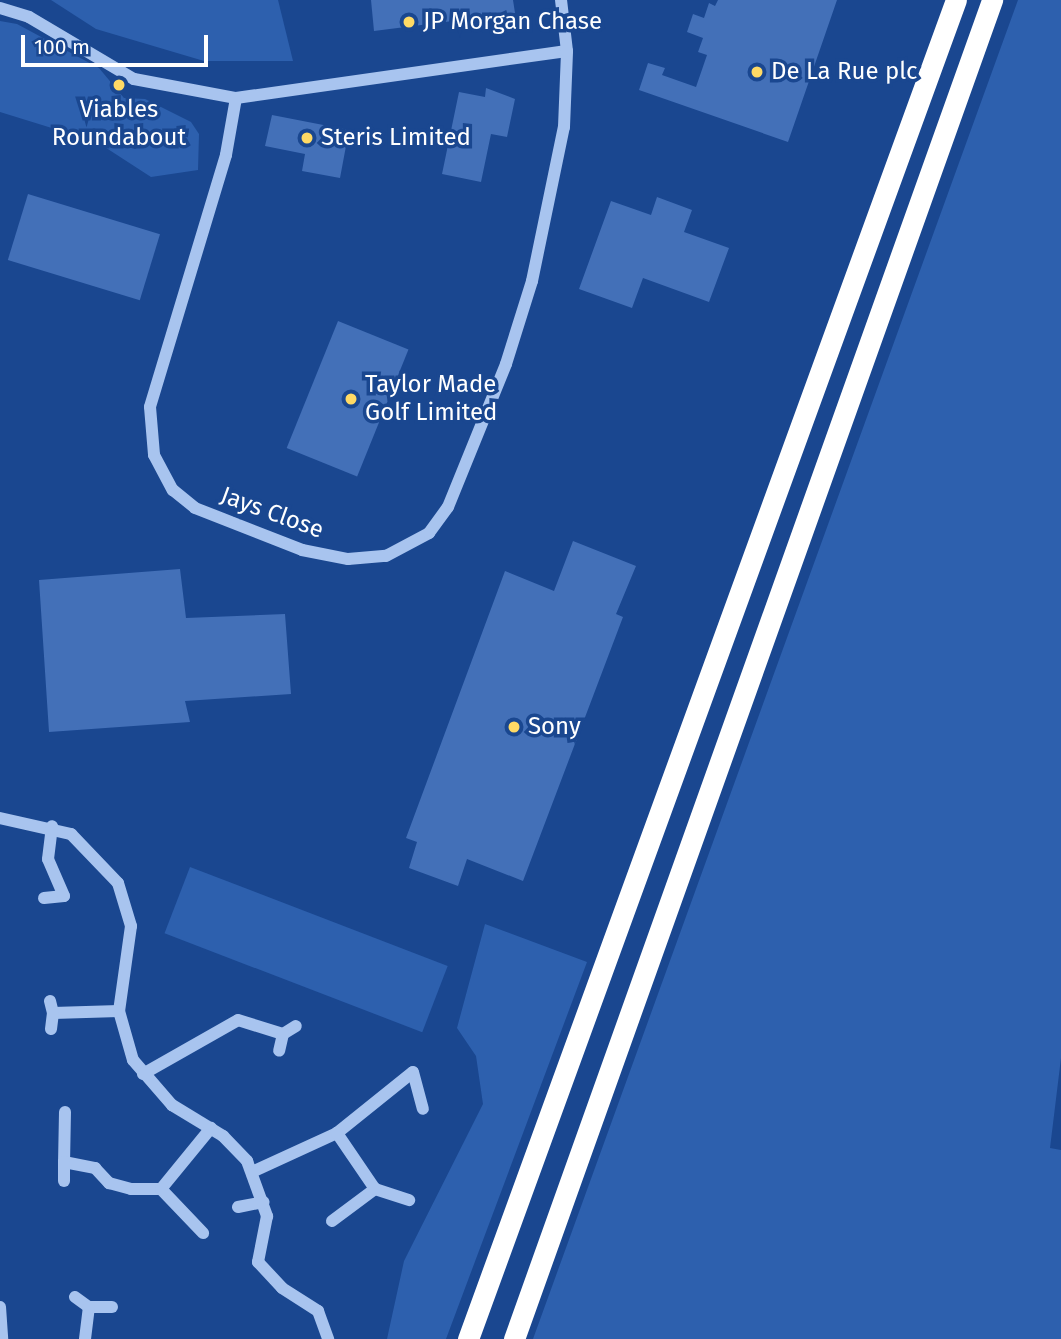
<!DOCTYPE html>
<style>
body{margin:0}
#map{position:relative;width:1061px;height:1339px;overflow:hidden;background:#1a4790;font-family:"Fira Sans",sans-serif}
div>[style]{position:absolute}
.green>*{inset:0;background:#2d60ae;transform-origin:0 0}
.building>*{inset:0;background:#4370b8;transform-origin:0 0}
.minor>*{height:12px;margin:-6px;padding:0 6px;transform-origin:6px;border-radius:6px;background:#a8c4ef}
.highway>*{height:21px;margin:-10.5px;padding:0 10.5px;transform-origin:10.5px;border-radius:10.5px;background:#fff}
.dots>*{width:19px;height:19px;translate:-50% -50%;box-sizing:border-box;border:4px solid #1a4790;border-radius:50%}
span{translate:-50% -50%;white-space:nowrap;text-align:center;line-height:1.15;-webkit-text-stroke:7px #1a4790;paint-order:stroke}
.poi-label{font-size:24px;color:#fff}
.left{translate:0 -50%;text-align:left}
.street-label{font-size:24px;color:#fff}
.scale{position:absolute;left:21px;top:35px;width:187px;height:32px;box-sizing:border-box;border:4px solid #fff;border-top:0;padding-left:9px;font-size:21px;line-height:24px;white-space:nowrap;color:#fff;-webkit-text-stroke:5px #1a4790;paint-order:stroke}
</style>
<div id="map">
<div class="green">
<i style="clip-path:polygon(51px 0,278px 0,293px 61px,204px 61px,96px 29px)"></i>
<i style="clip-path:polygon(1018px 0,1061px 0,1061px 1058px,1050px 1148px,1061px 1150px,1061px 1339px,533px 1339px)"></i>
<i style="clip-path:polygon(0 21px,17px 24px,99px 68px,124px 98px,145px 99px,191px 122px,199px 134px,198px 170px,151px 177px,97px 142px,0 112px)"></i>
<i style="left:190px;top:867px;width:276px;height:71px;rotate:21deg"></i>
<i style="clip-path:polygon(485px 924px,587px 962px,446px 1339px,387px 1339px,404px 1261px,483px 1104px,476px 1056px,457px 1028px)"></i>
</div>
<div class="building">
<i style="clip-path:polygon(371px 0,513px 0,515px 13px,374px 31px)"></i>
<i style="clip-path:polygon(718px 0,837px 0,788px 142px,639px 90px,648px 63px,665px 68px,662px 75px,696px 87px,707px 55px,698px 52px,703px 38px,687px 32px,693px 14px,704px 18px,709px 3px,715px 6px)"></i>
<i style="clip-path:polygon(486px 88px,515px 99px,507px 137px,491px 134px,481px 182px,442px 174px,459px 92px,485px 97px)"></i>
<i style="clip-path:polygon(272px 115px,349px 130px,340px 178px,302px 171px,305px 154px,265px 146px)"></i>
<i style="left:28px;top:194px;width:138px;height:69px;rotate:17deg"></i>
<i style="clip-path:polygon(657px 197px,692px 210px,684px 232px,729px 248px,709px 302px,643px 278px,632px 308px,579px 289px,611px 201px,651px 215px)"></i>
<i style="left:338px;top:321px;width:76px;height:137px;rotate:22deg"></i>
<i style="clip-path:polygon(573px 541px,636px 566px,616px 614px,623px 617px,523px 881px,467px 859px,458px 886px,409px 868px,417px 842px,406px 838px,505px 571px,554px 591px)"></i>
<i style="clip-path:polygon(180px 569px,186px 618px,285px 614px,291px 694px,185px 701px,190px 722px,49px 732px,39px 580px)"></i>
</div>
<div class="minor">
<i style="left:0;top:8px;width:30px;rotate:17deg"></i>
<i style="left:29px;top:17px;width:122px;rotate:30.6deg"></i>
<i style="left:134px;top:79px;width:104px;rotate:10.6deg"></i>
<i style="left:236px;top:98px;width:334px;rotate:-8.1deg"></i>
<i style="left:236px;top:98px;width:58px;rotate:100deg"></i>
<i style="left:226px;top:155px;width:263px;rotate:106.8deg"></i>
<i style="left:150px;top:407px;width:48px;rotate:85.2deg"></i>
<i style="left:154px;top:455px;width:40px;rotate:62deg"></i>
<i style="left:173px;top:490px;width:28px;rotate:39deg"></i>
<i style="left:195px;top:508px;width:115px;rotate:21.4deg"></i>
<i style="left:302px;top:550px;width:47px;rotate:11.1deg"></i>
<i style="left:348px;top:559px;width:38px;rotate:-5deg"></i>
<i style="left:386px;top:556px;width:49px;rotate:-28.1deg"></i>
<i style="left:429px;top:533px;width:32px;rotate:-54deg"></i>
<i style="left:448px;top:507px;width:154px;rotate:-67.9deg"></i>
<i style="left:506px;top:364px;width:87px;rotate:-72.6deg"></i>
<i style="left:532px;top:281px;width:157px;rotate:-78.3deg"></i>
<i style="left:564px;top:127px;width:76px;rotate:-87.7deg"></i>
<i style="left:567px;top:51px;width:51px;rotate:-96.7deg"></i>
<i style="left:0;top:818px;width:73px;rotate:12.7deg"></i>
<i style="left:71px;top:834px;width:68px;rotate:46.2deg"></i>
<i style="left:118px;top:883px;width:45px;rotate:73.2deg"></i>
<i style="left:131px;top:926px;width:86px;rotate:98deg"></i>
<i style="left:119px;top:1011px;width:51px;rotate:74.1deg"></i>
<i style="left:133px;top:1060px;width:60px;rotate:49.1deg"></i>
<i style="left:172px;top:1105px;width:60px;rotate:31.3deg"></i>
<i style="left:223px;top:1136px;width:35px;rotate:46deg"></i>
<i style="left:247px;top:1161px;width:59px;rotate:70deg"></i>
<i style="left:267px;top:1216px;width:47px;rotate:101.1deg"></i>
<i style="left:258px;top:1262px;width:35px;rotate:47deg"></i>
<i style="left:282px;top:1288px;width:43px;rotate:32.6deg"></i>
<i style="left:318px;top:1311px;width:30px;rotate:70deg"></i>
<i style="left:44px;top:898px;width:20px;rotate:-6deg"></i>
<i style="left:64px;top:896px;width:40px;rotate:-113.4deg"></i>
<i style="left:48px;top:859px;width:33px;rotate:-83deg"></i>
<i style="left:50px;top:1001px;width:12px;rotate:76deg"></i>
<i style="left:53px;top:1013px;width:66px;rotate:-1.7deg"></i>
<i style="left:51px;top:1029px;width:16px;rotate:-83deg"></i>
<i style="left:283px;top:1034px;width:15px;rotate:-32deg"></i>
<i style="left:143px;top:1074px;width:109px;rotate:-29.6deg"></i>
<i style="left:238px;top:1020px;width:47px;rotate:17.3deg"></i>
<i style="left:283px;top:1034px;width:17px;rotate:103deg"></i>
<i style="left:65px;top:1112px;width:50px;rotate:91.1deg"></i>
<i style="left:64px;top:1162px;width:32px;rotate:11deg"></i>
<i style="left:95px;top:1168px;width:21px;rotate:47deg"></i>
<i style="left:109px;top:1183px;width:23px;rotate:15deg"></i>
<i style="left:131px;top:1189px;width:30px"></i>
<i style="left:161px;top:1189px;width:79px;rotate:-50.7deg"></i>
<i style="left:254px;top:1171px;width:91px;rotate:-24.6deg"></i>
<i style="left:337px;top:1133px;width:97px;rotate:-38.8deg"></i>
<i style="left:413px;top:1072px;width:38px;rotate:75deg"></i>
<i style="left:64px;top:1181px;width:19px;rotate:-90deg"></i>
<i style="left:161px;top:1189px;width:61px;rotate:46.3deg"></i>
<i style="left:375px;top:1189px;width:36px;rotate:18deg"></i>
<i style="left:238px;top:1207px;width:26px;rotate:-11deg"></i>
<i style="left:332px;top:1221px;width:54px;rotate:-36.7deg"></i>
<i style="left:375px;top:1189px;width:68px;rotate:-124.2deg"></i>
<i style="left:75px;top:1297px;width:17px;rotate:36deg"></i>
<i style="left:89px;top:1307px;width:23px"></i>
<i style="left:0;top:1307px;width:32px;rotate:86deg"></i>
<i style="left:85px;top:1339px;width:32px;rotate:-83deg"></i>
</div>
<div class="highway">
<i style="left:468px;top:1339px;width:1425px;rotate:-69.98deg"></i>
<i style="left:514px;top:1339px;width:1422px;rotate:-70.35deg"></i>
</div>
<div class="dots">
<i style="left:409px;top:22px;background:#ffda65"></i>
<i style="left:757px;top:72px;background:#ffda65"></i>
<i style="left:119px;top:85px;background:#ffda65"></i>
<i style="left:307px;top:138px;background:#ffda65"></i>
<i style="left:351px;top:399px;background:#ffda65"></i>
<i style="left:514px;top:727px;background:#ffda65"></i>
</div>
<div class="poi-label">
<span class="left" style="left:423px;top:22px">JP Morgan Chase</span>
<span class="left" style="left:771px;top:72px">De La Rue plc</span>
<span style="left:119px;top:124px">Viables<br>Roundabout</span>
<span class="left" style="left:321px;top:138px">Steris Limited</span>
<span class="left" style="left:365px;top:399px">Taylor Made<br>Golf Limited</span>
<span class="left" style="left:528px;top:727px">Sony</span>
</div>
<div class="street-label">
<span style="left:272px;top:513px;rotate:20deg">Jays Close</span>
</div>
<div class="scale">100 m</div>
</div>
